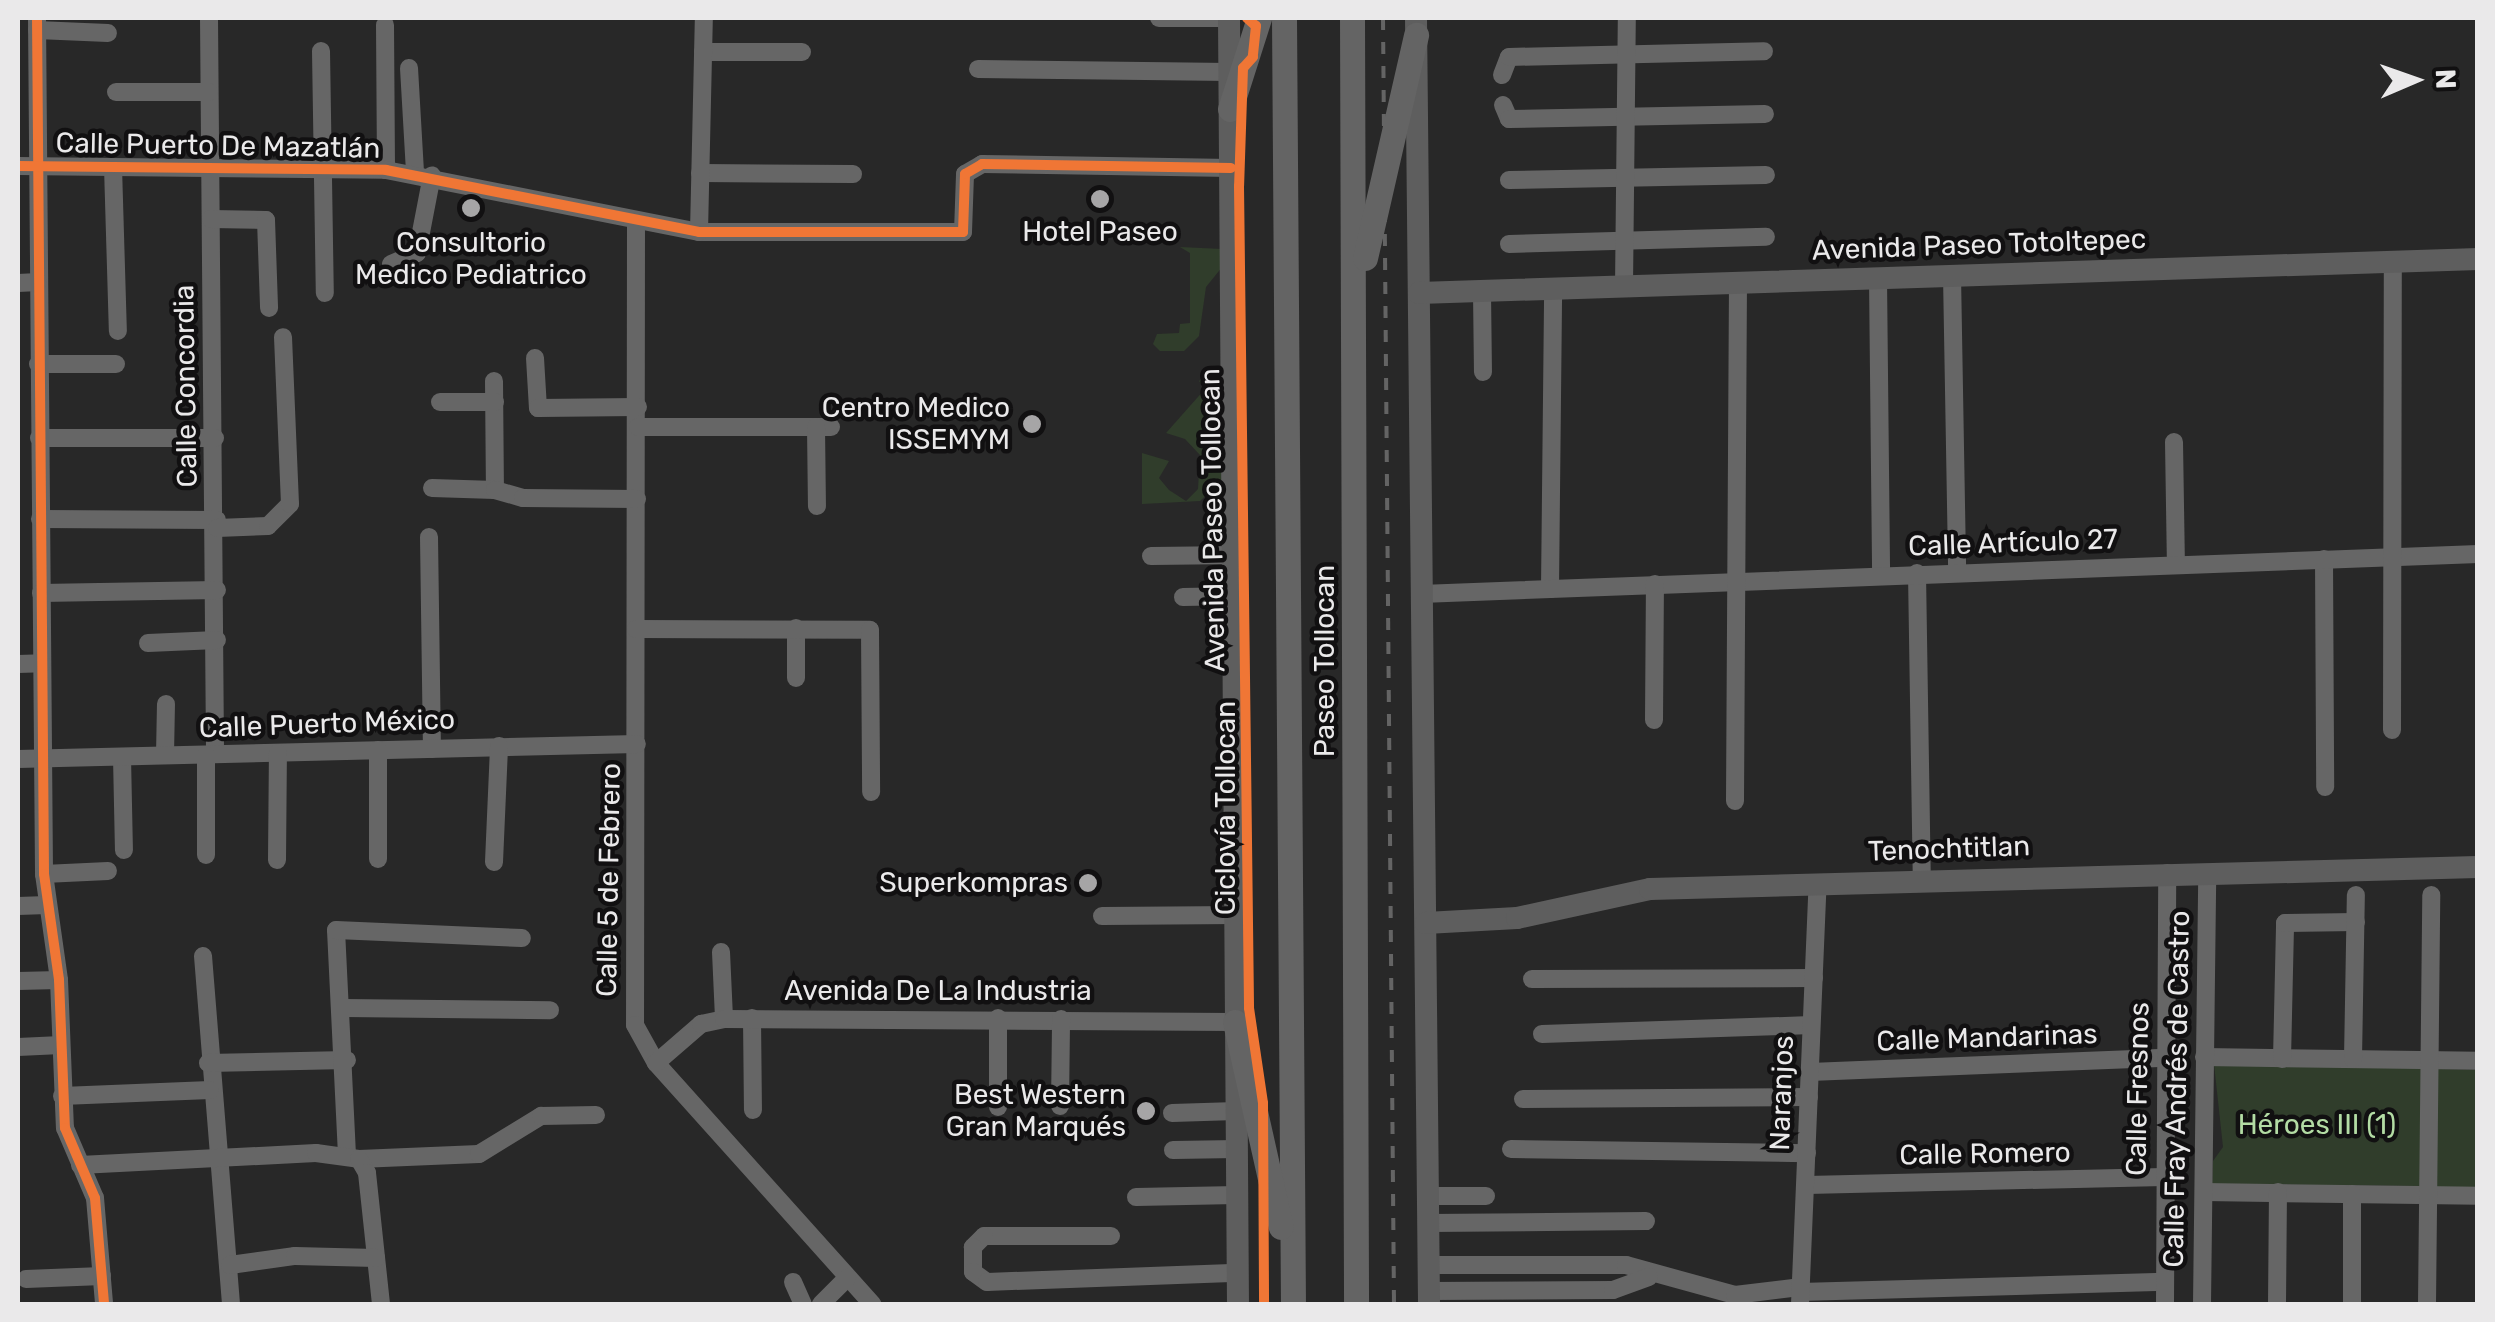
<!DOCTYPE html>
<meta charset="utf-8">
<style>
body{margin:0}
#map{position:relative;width:2495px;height:1322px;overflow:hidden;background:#282828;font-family:Rubik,sans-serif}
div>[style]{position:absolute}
.green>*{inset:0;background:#303d2b;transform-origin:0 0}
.minor>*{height:18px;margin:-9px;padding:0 9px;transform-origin:9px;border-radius:9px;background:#666}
.major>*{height:22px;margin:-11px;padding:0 11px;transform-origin:11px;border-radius:11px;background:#5e5e5e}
.highway>*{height:25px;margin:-12.5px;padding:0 12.5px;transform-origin:12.5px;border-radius:12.5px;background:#646464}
.rail>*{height:4px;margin-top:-2px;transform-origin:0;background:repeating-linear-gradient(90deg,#646464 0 12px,transparent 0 24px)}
.cycleway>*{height:10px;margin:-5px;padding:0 5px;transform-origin:5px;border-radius:5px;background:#f07635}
.dots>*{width:28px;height:28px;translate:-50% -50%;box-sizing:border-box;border:5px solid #111011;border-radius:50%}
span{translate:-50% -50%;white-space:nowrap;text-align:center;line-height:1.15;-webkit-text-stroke:9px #111011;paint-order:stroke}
.street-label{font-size:28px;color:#eae9ea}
.poi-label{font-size:28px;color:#eae9ea}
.right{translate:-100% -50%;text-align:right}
.park-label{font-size:28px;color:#b3dca4}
.frame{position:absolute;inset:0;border:20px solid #eae9ea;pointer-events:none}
.north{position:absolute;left:2365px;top:30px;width:100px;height:100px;-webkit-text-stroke:8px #111011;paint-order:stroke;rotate:88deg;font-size:28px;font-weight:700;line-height:40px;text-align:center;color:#eae9ea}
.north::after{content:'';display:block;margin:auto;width:35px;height:45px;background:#eae9ea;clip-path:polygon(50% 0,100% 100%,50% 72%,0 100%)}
</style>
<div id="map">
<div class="green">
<i style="clip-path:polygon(1180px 247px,1222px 249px,1223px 266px,1206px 287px,1199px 336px,1184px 351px,1160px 351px,1153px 344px,1157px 334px,1179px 333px,1180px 324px,1190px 323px,1190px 253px)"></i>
<i style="clip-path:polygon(1206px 375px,1218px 384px,1222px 480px,1200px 501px,1142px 504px,1142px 453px,1169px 461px,1159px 478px,1169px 490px,1186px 501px,1198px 489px,1200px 455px,1185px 439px,1166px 433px,1205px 389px,1199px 381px)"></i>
<i style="clip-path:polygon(2214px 1064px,2422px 1067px,2421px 1186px,2212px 1184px,2213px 1161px,2223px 1147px)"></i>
<i style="left:2437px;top:1069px;width:40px;height:118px;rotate:1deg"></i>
</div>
<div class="minor">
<i style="left:37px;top:18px;width:856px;rotate:89.53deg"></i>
<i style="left:44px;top:874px;width:107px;rotate:81.9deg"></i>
<i style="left:59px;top:980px;width:148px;rotate:87.7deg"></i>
<i style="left:65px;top:1128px;width:76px;rotate:66.8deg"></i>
<i style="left:95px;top:1198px;width:106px;rotate:85.1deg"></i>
<i style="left:209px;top:18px;width:736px;rotate:89.53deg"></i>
<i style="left:1159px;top:18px;width:70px"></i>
<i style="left:385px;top:25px;width:145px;rotate:89.6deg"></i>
<i style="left:37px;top:30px;width:71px;rotate:2.4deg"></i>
<i style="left:321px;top:51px;width:242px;rotate:89.1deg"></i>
<i style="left:703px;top:52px;width:99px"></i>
<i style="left:409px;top:68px;width:105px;rotate:86.7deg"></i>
<i style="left:978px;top:69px;width:252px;rotate:0.7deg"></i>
<i style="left:1502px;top:75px;width:19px;rotate:-69deg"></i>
<i style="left:1509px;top:57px;width:255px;rotate:-1.3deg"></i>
<i style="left:116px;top:92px;width:93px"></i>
<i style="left:1503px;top:105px;width:15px;rotate:67deg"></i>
<i style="left:1509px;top:119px;width:256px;rotate:-1.1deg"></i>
<i style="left:18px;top:166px;width:368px;rotate:0.6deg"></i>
<i style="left:386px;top:170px;width:319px;rotate:11.2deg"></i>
<i style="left:699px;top:232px;width:264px"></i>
<i style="left:963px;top:232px;width:58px;rotate:-88deg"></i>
<i style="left:965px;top:174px;width:20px;rotate:-30deg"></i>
<i style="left:982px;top:164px;width:249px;rotate:0.9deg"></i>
<i style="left:113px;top:167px;width:164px;rotate:88.3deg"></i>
<i style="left:700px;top:173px;width:153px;rotate:0.4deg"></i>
<i style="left:1509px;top:180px;width:257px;rotate:-1.1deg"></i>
<i style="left:211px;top:219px;width:55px;rotate:1deg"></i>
<i style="left:266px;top:220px;width:88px;rotate:88deg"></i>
<i style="left:636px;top:224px;width:801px;rotate:90.07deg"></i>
<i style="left:635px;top:1025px;width:43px;rotate:61.1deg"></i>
<i style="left:656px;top:1063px;width:324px;rotate:48.1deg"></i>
<i style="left:699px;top:232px;width:214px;rotate:-88.7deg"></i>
<i style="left:1509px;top:244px;width:257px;rotate:-1.6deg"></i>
<i style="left:391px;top:264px;width:28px;rotate:-23deg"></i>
<i style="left:417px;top:253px;width:79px;rotate:-79.1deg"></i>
<i style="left:1952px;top:275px;width:297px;rotate:89deg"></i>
<i style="left:1878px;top:278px;width:297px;rotate:89.4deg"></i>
<i style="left:18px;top:283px;width:20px;rotate:-3deg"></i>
<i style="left:1624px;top:287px;width:269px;rotate:-89.4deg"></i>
<i style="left:1482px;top:292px;width:80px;rotate:89.3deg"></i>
<i style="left:535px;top:358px;width:50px;rotate:86.6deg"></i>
<i style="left:538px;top:408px;width:100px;rotate:-0.6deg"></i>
<i style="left:38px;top:364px;width:78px"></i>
<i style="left:494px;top:381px;width:109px;rotate:89.5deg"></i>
<i style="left:440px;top:402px;width:55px"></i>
<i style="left:638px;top:427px;width:193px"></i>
<i style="left:816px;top:427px;width:79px;rotate:89.3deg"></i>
<i style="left:39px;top:438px;width:176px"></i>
<i style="left:2174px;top:442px;width:122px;rotate:89.1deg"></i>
<i style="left:432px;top:488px;width:63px;rotate:1.8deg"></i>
<i style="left:495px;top:490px;width:29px;rotate:16deg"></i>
<i style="left:523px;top:498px;width:114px;rotate:0.5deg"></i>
<i style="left:40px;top:519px;width:177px;rotate:0.3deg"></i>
<i style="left:217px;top:528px;width:51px;rotate:-2.2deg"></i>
<i style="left:268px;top:526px;width:31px;rotate:-45deg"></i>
<i style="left:290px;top:504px;width:167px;rotate:-92.4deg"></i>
<i style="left:429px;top:537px;width:212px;rotate:89.2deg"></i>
<i style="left:1151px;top:556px;width:86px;rotate:-0.7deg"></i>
<i style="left:2324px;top:559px;width:228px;rotate:89.7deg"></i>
<i style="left:1917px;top:573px;width:306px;rotate:89.1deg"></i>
<i style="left:1550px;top:589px;width:300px;rotate:-89.4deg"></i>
<i style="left:41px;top:593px;width:176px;rotate:-1deg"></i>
<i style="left:1421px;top:594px;width:1058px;rotate:-2.17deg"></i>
<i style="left:1183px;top:597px;width:54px;rotate:-1.1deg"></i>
<i style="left:796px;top:628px;width:50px;rotate:90deg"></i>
<i style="left:636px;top:629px;width:234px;rotate:0.2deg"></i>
<i style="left:870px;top:630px;width:162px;rotate:89.6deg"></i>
<i style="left:148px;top:643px;width:69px;rotate:-2.5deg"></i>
<i style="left:18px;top:664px;width:24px;rotate:-2deg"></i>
<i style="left:1654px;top:720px;width:136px;rotate:-89.6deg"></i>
<i style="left:2392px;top:730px;width:468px;rotate:-89.9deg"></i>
<i style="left:165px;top:755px;width:51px;rotate:-88.9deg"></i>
<i style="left:122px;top:757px;width:93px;rotate:88.8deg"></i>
<i style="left:18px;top:759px;width:619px;rotate:-1.39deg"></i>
<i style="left:1735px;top:801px;width:517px;rotate:-89.67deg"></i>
<i style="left:206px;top:855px;width:100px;rotate:-90deg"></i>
<i style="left:378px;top:859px;width:109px;rotate:-90deg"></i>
<i style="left:277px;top:860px;width:107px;rotate:-89.5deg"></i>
<i style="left:494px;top:862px;width:116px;rotate:-87.5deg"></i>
<i style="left:44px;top:874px;width:64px;rotate:-2.7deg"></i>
<i style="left:18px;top:906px;width:29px;rotate:-2deg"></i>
<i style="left:1102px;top:916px;width:135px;rotate:-0.4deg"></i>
<i style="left:721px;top:952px;width:67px;rotate:87.4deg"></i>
<i style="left:203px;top:956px;width:349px;rotate:85.4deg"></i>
<i style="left:1532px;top:979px;width:282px;rotate:-0.2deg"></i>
<i style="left:18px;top:981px;width:41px;rotate:-1.4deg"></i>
<i style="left:344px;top:1008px;width:206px;rotate:0.6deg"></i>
<i style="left:752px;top:1018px;width:92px;rotate:89.4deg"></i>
<i style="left:1542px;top:1034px;width:269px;rotate:-1.9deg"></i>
<i style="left:18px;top:1047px;width:43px;rotate:-2.7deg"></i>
<i style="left:2204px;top:1057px;width:274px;rotate:0.8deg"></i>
<i style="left:2282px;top:1059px;width:136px;rotate:-88.7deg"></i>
<i style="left:2285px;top:923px;width:71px;rotate:-0.8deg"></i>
<i style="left:2353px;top:1059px;width:164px;rotate:-89deg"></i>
<i style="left:208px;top:1063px;width:139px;rotate:-1.2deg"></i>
<i style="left:656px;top:1063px;width:60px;rotate:-40.9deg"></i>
<i style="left:701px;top:1024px;width:24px;rotate:-12deg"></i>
<i style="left:724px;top:1019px;width:511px;rotate:0.34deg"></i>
<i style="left:1810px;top:1072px;width:356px;rotate:-2.3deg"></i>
<i style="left:62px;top:1096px;width:148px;rotate:-2.3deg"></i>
<i style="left:1523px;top:1099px;width:286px;rotate:-0.4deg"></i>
<i style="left:1060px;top:1106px;width:87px;rotate:-89.3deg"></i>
<i style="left:998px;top:1107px;width:89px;rotate:-90deg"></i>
<i style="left:1172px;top:1113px;width:64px;rotate:-1.8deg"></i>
<i style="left:1511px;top:1149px;width:296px;rotate:0.8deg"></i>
<i style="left:1173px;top:1150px;width:64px;rotate:-0.9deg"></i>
<i style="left:347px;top:1155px;width:225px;rotate:-92.8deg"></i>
<i style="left:336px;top:930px;width:186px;rotate:2.5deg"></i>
<i style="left:359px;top:1159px;width:120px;rotate:-2.4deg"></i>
<i style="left:479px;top:1154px;width:73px;rotate:-31.5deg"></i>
<i style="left:541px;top:1116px;width:55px;rotate:-1deg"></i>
<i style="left:80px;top:1165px;width:236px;rotate:-2.9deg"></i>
<i style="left:316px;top:1153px;width:43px;rotate:7.9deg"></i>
<i style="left:359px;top:1159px;width:16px;rotate:60deg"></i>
<i style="left:367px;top:1173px;width:132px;rotate:83.9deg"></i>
<i style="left:1807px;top:1185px;width:357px;rotate:-1.3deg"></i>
<i style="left:2204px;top:1192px;width:274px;rotate:0.8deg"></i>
<i style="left:2352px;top:1194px;width:110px;rotate:90deg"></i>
<i style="left:1428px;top:1196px;width:58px"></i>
<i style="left:1136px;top:1197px;width:101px;rotate:-1.1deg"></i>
<i style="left:1428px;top:1223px;width:218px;rotate:-0.5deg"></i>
<i style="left:1111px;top:1236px;width:127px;rotate:180deg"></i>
<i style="left:984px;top:1236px;width:16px;rotate:135deg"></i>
<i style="left:973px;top:1247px;width:25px;rotate:90deg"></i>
<i style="left:973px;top:1272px;width:17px;rotate:36deg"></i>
<i style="left:987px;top:1282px;width:251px;rotate:-2.1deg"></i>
<i style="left:230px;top:1265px;width:66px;rotate:-7.9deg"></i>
<i style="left:295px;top:1256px;width:81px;rotate:1.4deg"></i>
<i style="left:1429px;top:1265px;width:197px"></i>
<i style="left:1626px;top:1265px;width:113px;rotate:15.4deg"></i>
<i style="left:1735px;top:1295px;width:65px;rotate:-7deg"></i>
<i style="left:26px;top:1279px;width:76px;rotate:-2.3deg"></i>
<i style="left:793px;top:1282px;width:24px;rotate:66deg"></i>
<i style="left:1429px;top:1291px;width:184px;rotate:-0.3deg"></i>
<i style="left:1613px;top:1290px;width:38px;rotate:-20deg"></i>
<i style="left:1800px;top:1292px;width:365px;rotate:-1.6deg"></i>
<i style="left:821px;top:1304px;width:37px;rotate:-45deg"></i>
<i style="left:1800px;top:1304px;width:421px;rotate:-87.6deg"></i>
<i style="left:2165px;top:1304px;width:431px;rotate:-89.7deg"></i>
<i style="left:2202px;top:1304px;width:431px;rotate:-89.3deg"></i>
<i style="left:2277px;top:1304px;width:112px;rotate:-89.5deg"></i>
<i style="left:2427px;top:1304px;width:409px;rotate:-89.4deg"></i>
</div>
<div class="major">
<i style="left:1229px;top:18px;width:1286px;rotate:89.6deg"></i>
<i style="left:1416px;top:18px;width:1286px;rotate:89.42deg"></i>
<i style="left:1419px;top:293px;width:1060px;rotate:-1.84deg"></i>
<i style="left:1426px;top:923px;width:91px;rotate:-3.1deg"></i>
<i style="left:1517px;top:918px;width:136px;rotate:-12.3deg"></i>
<i style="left:1650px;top:889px;width:828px;rotate:-1.52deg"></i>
</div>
<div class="highway">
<i style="left:1284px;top:18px;width:1286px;rotate:89.6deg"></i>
<i style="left:1352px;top:18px;width:1286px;rotate:89.82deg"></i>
<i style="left:1230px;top:109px;width:96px;rotate:-72.3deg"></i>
<i style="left:1365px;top:258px;width:229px;rotate:-77.1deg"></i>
<i style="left:1235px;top:1022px;width:210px;rotate:77.4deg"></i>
</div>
<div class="rail">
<i style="left:1383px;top:18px;width:1286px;rotate:89.51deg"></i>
</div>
<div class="cycleway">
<i style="left:37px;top:18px;width:856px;rotate:89.53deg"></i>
<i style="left:44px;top:874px;width:107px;rotate:81.9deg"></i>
<i style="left:59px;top:980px;width:148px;rotate:87.7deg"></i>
<i style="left:65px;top:1128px;width:76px;rotate:66.8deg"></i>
<i style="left:95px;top:1198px;width:106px;rotate:85.1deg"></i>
<i style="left:1247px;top:18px;width:12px;rotate:42deg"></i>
<i style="left:1256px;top:26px;width:31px;rotate:96deg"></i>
<i style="left:1253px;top:57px;width:15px;rotate:132deg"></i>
<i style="left:1243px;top:68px;width:118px;rotate:91.9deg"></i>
<i style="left:1239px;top:186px;width:822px;rotate:89.3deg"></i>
<i style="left:1249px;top:1008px;width:96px;rotate:81.6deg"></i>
<i style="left:1263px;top:1103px;width:201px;rotate:89.7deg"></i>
<i style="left:18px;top:166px;width:368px;rotate:0.6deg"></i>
<i style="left:386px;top:170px;width:319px;rotate:11.2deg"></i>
<i style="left:699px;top:232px;width:264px"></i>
<i style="left:963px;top:232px;width:58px;rotate:-88deg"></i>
<i style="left:965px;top:174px;width:20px;rotate:-30deg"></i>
<i style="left:982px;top:164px;width:249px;rotate:0.9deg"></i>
</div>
<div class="dots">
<i style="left:1100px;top:199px;background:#a6a5a6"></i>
<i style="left:471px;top:208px;background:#a6a5a6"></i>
<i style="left:1032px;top:424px;background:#a6a5a6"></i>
<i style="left:1088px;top:883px;background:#a6a5a6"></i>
<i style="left:1146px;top:1111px;background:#a6a5a6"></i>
</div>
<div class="street-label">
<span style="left:218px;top:146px;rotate:1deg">Calle Puerto De Mazatlán</span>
<span style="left:1979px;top:245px;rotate:-2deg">Avenida Paseo Totoltepec</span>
<span style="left:186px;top:386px;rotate:-91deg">Calle Concordia</span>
<span style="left:1213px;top:520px;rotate:-91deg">Avenida Paseo Tollocan</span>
<span style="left:2013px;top:543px;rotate:-2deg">Calle Artículo 27</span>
<span style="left:1325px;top:661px;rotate:-90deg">Paseo Tollocan</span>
<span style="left:327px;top:724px;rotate:-2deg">Calle Puerto México</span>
<span style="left:1226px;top:808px;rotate:-90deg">Ciclovía Tollocan</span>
<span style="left:1949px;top:849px;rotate:-2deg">Tenochtitlan</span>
<span style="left:609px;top:880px;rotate:-89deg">Calle 5 de Febrero</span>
<span style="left:938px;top:991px">Avenida De La Industria</span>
<span style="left:1987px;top:1038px;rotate:-2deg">Calle Mandarinas</span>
<span style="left:2138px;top:1089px;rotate:-89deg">Calle Fresnos</span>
<span style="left:2177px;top:1089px;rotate:-89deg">Calle Fray Andrés de Castro</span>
<span style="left:1782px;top:1093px;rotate:-88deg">Naranjos</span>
<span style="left:1985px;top:1154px;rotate:-1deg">Calle Romero</span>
</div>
<div class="poi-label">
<span style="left:1100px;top:232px">Hotel Paseo</span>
<span style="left:471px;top:259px">Consultorio<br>Medico Pediatrico</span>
<span class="right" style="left:1010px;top:424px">Centro Medico<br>ISSEMYM</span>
<span class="right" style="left:1068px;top:883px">Superkompras</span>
<span class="right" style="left:1126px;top:1111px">Best Western<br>Gran Marqués</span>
</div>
<div class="park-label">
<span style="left:2317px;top:1125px">Héroes III (1)</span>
</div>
<div class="frame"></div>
<div class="north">N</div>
</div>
